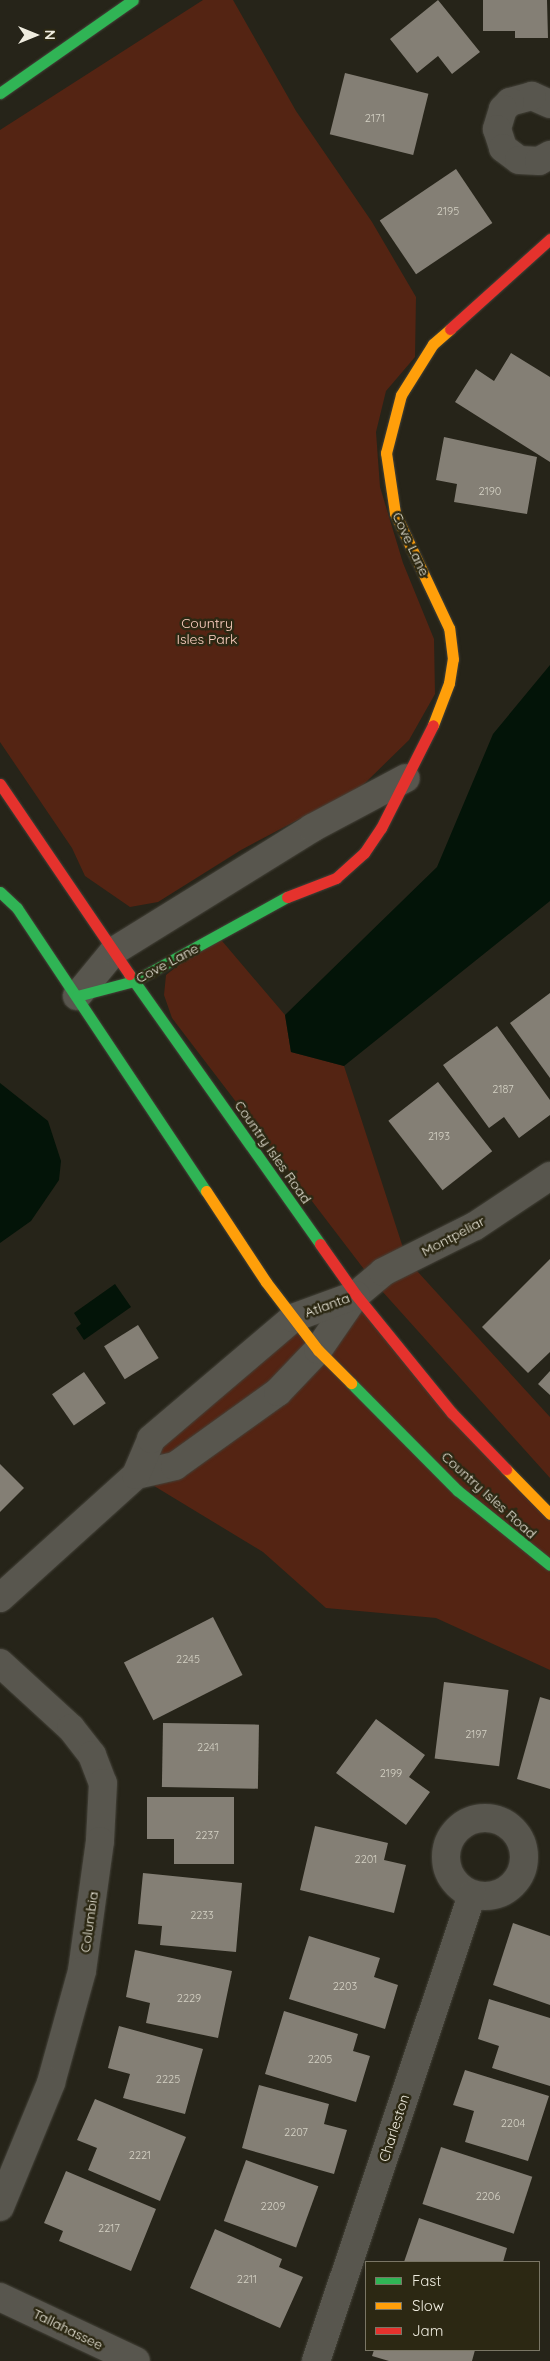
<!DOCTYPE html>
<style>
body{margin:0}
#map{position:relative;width:550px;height:2361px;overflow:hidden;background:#262419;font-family:Quicksand,sans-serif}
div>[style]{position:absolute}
.green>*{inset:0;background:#542413}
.water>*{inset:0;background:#031408}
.building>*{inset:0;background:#847f75;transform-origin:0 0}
.roads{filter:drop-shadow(0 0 1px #444239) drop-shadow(0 0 1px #444239)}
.street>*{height:28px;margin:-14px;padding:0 14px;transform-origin:14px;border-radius:14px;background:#58564e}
.street>.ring{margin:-14px;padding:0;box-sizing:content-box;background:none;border:28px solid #58564e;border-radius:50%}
.fast>*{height:11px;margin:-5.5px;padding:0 5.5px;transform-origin:5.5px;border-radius:5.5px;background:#30b455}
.slow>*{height:11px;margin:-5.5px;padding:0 5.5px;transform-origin:5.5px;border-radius:5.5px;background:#ff9f0a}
.jam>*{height:11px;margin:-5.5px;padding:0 5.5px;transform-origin:5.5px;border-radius:5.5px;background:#e5322d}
span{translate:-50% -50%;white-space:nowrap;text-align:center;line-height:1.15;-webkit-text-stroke:5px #2c2813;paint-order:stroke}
.number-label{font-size:11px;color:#d4d1c4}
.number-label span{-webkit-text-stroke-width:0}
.street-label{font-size:14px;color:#efecdf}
.park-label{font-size:14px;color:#fed1c2}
.legend{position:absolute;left:365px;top:2261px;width:175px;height:90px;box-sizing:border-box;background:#2c2813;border:1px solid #7a7665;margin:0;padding:6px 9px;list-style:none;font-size:15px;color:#efecdf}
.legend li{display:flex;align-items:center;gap:10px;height:25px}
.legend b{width:25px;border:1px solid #7a7665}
.north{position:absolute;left:10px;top:10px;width:50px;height:50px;-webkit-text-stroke:4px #2c2813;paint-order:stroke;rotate:90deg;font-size:14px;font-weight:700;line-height:20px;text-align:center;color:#efecdf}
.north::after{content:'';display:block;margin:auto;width:18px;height:22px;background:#efecdf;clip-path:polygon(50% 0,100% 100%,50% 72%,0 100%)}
</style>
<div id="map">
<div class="green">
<i style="clip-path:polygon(203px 0,233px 0,296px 111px,372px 222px,416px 297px,415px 357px,386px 391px,376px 432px,380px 487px,403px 563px,434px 639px,435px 694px,409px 740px,362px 786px,241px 850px,158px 902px,130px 907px,85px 876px,72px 848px,0 742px,0 130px)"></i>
<i style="clip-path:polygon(217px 935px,285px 1015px,291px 1052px,344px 1066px,407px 1260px,550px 1417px,550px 1478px,373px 1281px,172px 1018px,164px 995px,166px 975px)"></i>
<i style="clip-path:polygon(356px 1295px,550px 1514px,550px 1670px,436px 1618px,326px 1608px,263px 1552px,136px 1475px,151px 1439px,293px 1318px,318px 1350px)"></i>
</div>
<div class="water">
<i style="clip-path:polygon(550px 665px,550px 901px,344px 1066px,291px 1052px,285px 1015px,437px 867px,493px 734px)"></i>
<i style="clip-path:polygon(0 1083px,48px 1121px,61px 1161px,59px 1180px,31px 1221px,0 1243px)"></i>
<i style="clip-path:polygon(115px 1284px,131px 1307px,84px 1340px,76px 1328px,81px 1324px,74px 1313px)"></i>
</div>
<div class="building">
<i style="clip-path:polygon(438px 0,480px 52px,452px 74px,438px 56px,417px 73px,390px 39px)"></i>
<i style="clip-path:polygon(483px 0,547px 0,548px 38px,515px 38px,515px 31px,483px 31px)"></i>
<i style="left:345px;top:73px;width:86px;height:63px;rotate:14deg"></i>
<i style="left:456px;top:169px;width:65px;height:92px;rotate:56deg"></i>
<i style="clip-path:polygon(511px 353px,550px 377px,550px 462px,455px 402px,476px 369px,494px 381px)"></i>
<i style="clip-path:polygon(444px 437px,537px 457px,527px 514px,454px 502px,457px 484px,436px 480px)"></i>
<i style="clip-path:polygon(550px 993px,550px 1078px,510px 1023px)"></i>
<i style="clip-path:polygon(497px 1026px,550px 1100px,550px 1115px,519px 1138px,504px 1117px,489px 1128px,443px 1065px)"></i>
<i style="left:438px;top:1082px;width:88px;height:63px;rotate:52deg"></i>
<i style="clip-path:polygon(550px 1259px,550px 1352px,528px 1373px,482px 1327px)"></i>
<i style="left:138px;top:1325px;width:39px;height:40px;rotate:58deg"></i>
<i style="clip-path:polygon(550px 1371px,550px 1395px,538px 1384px)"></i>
<i style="left:84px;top:1372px;width:38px;height:39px;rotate:55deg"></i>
<i style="clip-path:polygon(0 1464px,24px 1488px,0 1512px)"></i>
<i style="left:213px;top:1617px;width:65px;height:100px;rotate:63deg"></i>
<i style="left:444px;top:1682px;width:65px;height:77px;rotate:7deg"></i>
<i style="clip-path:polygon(540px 1697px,550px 1700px,550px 1789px,517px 1779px)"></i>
<i style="clip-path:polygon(376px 1719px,425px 1755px,409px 1777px,430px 1792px,406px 1825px,336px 1773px)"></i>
<i style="left:163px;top:1723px;width:96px;height:64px;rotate:1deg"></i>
<i style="clip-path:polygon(147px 1797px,234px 1797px,234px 1864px,174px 1864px,174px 1839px,147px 1839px)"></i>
<i style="clip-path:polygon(315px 1826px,388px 1843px,384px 1860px,406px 1865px,394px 1913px,300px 1890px)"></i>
<i style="clip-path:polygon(143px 1873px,242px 1883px,236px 1952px,160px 1945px,162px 1926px,138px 1924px)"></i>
<i style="clip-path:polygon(513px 1923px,550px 1936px,550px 2005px,493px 1985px)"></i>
<i style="clip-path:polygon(309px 1936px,380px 1958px,374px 1977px,398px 1985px,385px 2029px,289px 1999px)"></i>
<i style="clip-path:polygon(135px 1950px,232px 1971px,218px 2038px,146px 2023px,150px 2003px,126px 1997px)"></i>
<i style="clip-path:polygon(489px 1999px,550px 2018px,550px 2086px,492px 2068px,499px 2046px,478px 2039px)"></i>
<i style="clip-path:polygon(284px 2011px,358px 2034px,353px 2051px,370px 2056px,356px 2102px,265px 2074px)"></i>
<i style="clip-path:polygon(119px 2026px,203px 2049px,185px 2114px,123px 2098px,130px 2074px,108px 2068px)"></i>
<i style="clip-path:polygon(465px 2070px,549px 2096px,528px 2161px,465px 2142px,474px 2111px,453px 2105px)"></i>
<i style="clip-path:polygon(259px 2085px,329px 2104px,324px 2124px,347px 2130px,334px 2174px,242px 2148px)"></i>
<i style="clip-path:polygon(95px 2099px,186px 2137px,160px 2201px,88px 2170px,97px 2148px,77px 2140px)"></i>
<i style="left:441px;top:2147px;width:96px;height:60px;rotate:18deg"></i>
<i style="left:246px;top:2160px;width:77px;height:65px;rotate:20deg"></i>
<i style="clip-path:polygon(66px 2171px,156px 2209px,131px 2271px,59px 2241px,63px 2231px,44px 2223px)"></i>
<i style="clip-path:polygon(419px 2218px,507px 2248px,503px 2262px,404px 2262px)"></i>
<i style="clip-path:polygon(215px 2229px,282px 2259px,279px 2267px,303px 2277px,280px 2328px,190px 2288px)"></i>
<i style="clip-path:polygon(374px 2350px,475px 2350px,472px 2361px,389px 2361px,372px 2356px)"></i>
</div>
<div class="roads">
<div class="street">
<i style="left:550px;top:104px;width:20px;rotate:-156deg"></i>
<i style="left:532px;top:96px;width:23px;rotate:165deg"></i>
<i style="left:510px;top:102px;width:10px;rotate:135deg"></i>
<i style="left:503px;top:109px;width:21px;rotate:107deg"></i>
<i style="left:497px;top:129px;width:20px;rotate:72deg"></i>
<i style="left:503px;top:148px;width:20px;rotate:37deg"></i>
<i style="left:519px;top:160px;width:20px;rotate:3deg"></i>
<i style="left:539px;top:161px;width:13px;rotate:-29deg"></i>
<i style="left:77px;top:996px;width:58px;rotate:-50.6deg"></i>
<i style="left:114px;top:951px;width:233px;rotate:-31.8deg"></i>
<i style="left:312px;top:828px;width:106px;rotate:-28deg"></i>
<i style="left:136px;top:1475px;width:40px;rotate:-13deg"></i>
<i style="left:175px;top:1466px;width:127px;rotate:-35.7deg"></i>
<i style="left:278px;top:1392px;width:58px;rotate:-46.4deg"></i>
<i style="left:318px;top:1350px;width:67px;rotate:-55.4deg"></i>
<i style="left:356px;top:1295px;width:35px;rotate:-40deg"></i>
<i style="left:383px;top:1272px;width:103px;rotate:-26.6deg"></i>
<i style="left:475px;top:1226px;width:90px;rotate:-33.7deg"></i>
<i style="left:0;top:1598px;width:183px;rotate:-42.1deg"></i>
<i style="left:136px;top:1475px;width:39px;rotate:-67deg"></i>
<i style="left:151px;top:1439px;width:187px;rotate:-40.4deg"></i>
<i style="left:293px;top:1318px;width:67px;rotate:-20.1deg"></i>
<i style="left:0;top:1663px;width:96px;rotate:42.5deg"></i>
<i style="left:71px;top:1728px;width:34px;rotate:52deg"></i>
<i style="left:92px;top:1755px;width:30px;rotate:69deg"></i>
<i style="left:103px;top:1783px;width:58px;rotate:93deg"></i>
<i style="left:100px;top:1841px;width:131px;rotate:97.9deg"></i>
<i style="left:82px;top:1971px;width:116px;rotate:105.5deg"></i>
<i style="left:51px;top:2083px;width:134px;rotate:112.4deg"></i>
<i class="ring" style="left:446px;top:1818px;width:50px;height:50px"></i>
<i style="left:0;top:2297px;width:150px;rotate:25.2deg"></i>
<i style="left:316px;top:2361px;width:492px;rotate:-71.5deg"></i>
</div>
<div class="fast">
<i style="left:0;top:93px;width:162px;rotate:-35deg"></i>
<i style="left:0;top:892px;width:23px;rotate:43deg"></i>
<i style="left:17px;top:908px;width:340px;rotate:56.3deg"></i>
<i style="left:129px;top:974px;width:331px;rotate:54.7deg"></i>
<i style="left:77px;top:996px;width:59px;rotate:-14.7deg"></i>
<i style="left:134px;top:981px;width:175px;rotate:-28.8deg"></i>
<i style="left:351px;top:1383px;width:151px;rotate:45.3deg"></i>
<i style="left:457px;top:1490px;width:119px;rotate:38.9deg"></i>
</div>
<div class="slow">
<i style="left:433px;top:725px;width:45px;rotate:-69.1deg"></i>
<i style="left:449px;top:683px;width:24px;rotate:-81deg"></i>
<i style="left:453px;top:659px;width:31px;rotate:-97deg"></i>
<i style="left:449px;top:628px;width:127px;rotate:-115.2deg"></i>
<i style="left:395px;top:513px;width:61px;rotate:-98.5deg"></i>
<i style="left:386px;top:453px;width:60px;rotate:-75.5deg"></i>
<i style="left:401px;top:395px;width:60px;rotate:-57.9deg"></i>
<i style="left:433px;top:344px;width:23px;rotate:-41deg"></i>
<i style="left:206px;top:1191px;width:109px;rotate:56.6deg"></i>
<i style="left:266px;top:1282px;width:86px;rotate:52.6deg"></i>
<i style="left:318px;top:1350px;width:47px;rotate:45deg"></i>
<i style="left:506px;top:1469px;width:63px;rotate:45.6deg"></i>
</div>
<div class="jam">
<i style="left:450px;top:329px;width:135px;rotate:-42deg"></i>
<i style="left:0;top:784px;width:230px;rotate:55.8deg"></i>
<i style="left:287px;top:897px;width:53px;rotate:-21.2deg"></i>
<i style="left:336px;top:878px;width:38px;rotate:-42deg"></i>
<i style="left:364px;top:853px;width:30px;rotate:-56deg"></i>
<i style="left:381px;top:828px;width:115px;rotate:-63.2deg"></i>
<i style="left:320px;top:1244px;width:62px;rotate:54.8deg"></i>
<i style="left:356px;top:1295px;width:152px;rotate:50.9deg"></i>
<i style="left:452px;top:1413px;width:78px;rotate:46deg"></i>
</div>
</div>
<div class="number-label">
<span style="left:375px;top:118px">2171</span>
<span style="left:448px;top:211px">2195</span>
<span style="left:490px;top:491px">2190</span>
<span style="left:503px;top:1089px">2187</span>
<span style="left:439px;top:1136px">2193</span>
<span style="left:188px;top:1659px">2245</span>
<span style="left:476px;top:1734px">2197</span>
<span style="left:208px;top:1747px">2241</span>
<span style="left:391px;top:1773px">2199</span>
<span style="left:207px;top:1835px">2237</span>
<span style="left:366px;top:1859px">2201</span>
<span style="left:202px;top:1915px">2233</span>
<span style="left:345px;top:1986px">2203</span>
<span style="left:189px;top:1998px">2229</span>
<span style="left:320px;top:2059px">2205</span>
<span style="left:168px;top:2079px">2225</span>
<span style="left:513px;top:2123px">2204</span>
<span style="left:296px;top:2132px">2207</span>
<span style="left:140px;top:2155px">2221</span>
<span style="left:488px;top:2196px">2206</span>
<span style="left:273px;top:2206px">2209</span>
<span style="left:109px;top:2228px">2217</span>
<span style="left:247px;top:2279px">2211</span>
</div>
<div class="street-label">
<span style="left:411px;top:544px;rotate:65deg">Cove Lane</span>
<span style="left:167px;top:963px;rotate:-28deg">Cove Lane</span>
<span style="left:273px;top:1152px;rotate:55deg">Country Isles Road</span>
<span style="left:453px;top:1236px;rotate:-28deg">Montpeliar</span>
<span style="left:327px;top:1305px;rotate:-20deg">Atlanta</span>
<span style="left:489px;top:1495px;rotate:42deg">Country Isles Road</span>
<span style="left:89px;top:1922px;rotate:-82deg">Columbia</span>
<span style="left:394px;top:2128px;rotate:-72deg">Charleston</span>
<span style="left:68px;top:2329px;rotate:26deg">Tallahassee</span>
</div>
<div class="park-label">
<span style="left:207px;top:631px">Country<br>Isles Park</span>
</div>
<ul class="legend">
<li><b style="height:6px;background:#30b455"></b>Fast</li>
<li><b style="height:6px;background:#ff9f0a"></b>Slow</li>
<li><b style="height:6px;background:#e5322d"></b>Jam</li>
</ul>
<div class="north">N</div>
</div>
